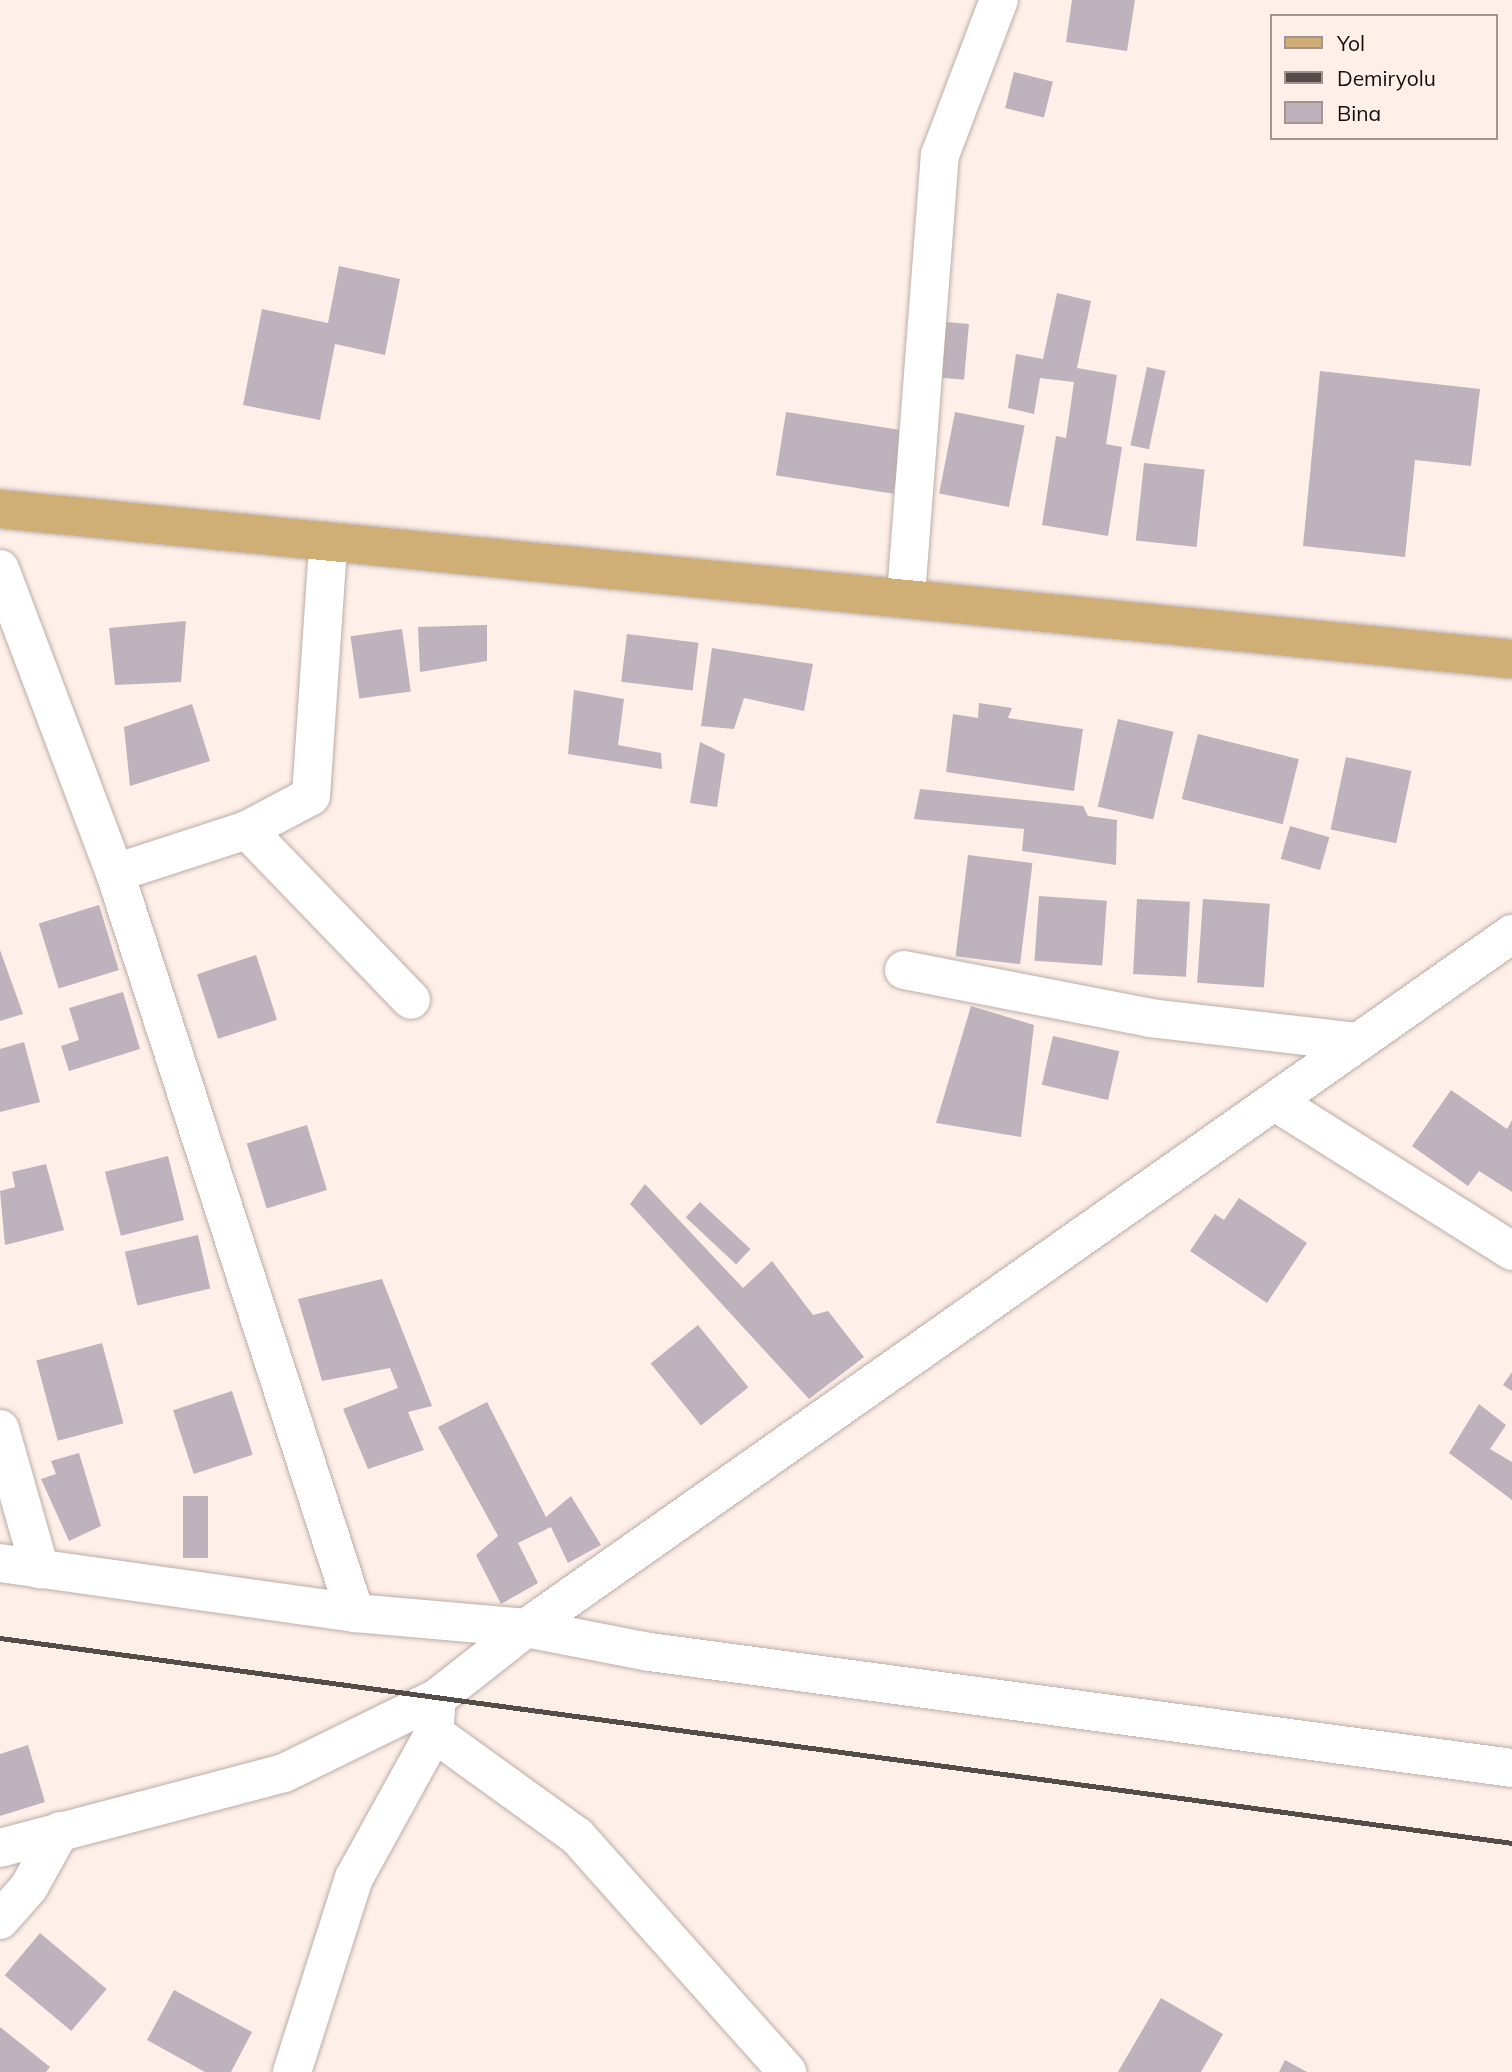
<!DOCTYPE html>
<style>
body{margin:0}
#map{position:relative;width:1512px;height:2072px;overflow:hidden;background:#feefe8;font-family:Mulish,sans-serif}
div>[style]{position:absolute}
.building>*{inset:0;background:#beb3bd;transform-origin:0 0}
.roads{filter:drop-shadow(0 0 2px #bbada7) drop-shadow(0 0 2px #bbada7)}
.minor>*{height:38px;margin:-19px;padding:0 19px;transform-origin:19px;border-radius:19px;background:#fff}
.major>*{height:38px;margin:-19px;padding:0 19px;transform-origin:19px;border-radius:19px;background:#d0af77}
.rail>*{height:5px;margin:-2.5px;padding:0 2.5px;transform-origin:2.5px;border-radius:2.5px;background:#544c49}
span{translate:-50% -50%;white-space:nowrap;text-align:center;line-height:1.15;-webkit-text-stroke:5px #feefe8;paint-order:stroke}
.legend{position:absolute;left:1270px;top:14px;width:228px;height:126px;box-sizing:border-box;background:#feefe8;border:2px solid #a09590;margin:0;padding:9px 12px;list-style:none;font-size:21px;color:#140f0d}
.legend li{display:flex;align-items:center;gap:14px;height:35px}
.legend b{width:35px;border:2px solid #a09590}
</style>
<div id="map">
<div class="building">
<i style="clip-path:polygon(1072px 0,1135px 0,1127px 51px,1066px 42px)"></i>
<i style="left:1014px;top:72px;width:40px;height:37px;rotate:14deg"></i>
<i style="clip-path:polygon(339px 266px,400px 279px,385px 355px,335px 344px,320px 420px,243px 405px,262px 309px,328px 323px)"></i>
<i style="clip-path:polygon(1057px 293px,1091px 301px,1077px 368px,1117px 375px,1106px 444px,1122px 447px,1108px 536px,1042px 525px,1056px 436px,1066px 438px,1074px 382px,1040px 378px,1034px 414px,1008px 408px,1016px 354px,1043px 359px)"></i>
<i style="left:946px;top:322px;width:23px;height:56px;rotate:5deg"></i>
<i style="left:1147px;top:367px;width:19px;height:80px;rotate:12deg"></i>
<i style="clip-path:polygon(1320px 371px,1480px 389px,1471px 466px,1415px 460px,1405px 557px,1303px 546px)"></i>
<i style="left:786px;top:412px;width:119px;height:64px;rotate:9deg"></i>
<i style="left:955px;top:412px;width:71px;height:83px;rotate:11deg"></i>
<i style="left:1144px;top:463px;width:61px;height:78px;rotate:6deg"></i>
<i style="clip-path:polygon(186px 621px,181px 682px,115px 685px,109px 628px)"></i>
<i style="clip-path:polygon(487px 625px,487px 661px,420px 672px,418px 627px)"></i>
<i style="left:402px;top:629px;width:63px;height:52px;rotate:82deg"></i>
<i style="left:627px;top:634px;width:72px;height:48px;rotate:7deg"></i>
<i style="clip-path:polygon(712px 648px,813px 664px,804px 711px,744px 698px,734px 729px,701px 726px)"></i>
<i style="clip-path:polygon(574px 690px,624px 699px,618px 745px,661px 753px,662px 769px,568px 754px)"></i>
<i style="clip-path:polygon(979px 703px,1012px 708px,1008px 718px,1083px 729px,1074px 791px,946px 772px,953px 714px,978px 718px)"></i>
<i style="clip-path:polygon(192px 704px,210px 761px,130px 786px,124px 727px)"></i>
<i style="left:1118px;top:719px;width:57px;height:90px;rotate:13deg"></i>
<i style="left:1198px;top:734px;width:104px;height:67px;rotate:14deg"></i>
<i style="clip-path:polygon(700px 742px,725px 754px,717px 807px,690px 803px)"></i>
<i style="left:1346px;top:757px;width:67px;height:74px;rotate:12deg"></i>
<i style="clip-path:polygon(920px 789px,1083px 806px,1088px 816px,1117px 820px,1116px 865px,1022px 851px,1024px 829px,914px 819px)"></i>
<i style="left:1290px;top:826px;width:41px;height:34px;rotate:16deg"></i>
<i style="left:968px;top:855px;width:65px;height:102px;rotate:7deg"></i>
<i style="left:1039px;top:896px;width:68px;height:65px;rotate:4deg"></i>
<i style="left:1137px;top:899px;width:53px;height:75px;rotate:3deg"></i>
<i style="left:1203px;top:899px;width:67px;height:84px;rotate:4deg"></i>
<i style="left:99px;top:905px;width:68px;height:63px;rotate:73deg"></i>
<i style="clip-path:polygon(0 950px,23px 1014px,0 1021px)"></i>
<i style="left:256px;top:955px;width:68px;height:62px;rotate:72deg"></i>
<i style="clip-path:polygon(123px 992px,140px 1049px,69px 1071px,61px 1046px,79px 1040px,69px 1008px)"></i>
<i style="clip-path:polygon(971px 1006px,1034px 1025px,1021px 1137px,936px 1123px)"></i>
<i style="left:1053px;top:1036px;width:68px;height:50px;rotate:13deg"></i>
<i style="clip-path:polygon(24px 1042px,40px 1102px,0 1112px,0 1049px)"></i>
<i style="clip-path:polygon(1451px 1090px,1507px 1129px,1512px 1120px,1512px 1192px,1479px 1171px,1468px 1186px,1412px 1146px)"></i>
<i style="left:307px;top:1125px;width:68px;height:63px;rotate:73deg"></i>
<i style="left:168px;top:1156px;width:66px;height:65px;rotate:76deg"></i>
<i style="clip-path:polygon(46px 1164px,64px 1230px,5px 1245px,0 1191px,15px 1187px,12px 1172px)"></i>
<i style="clip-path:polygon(645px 1184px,743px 1288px,772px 1261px,813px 1315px,828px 1311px,864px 1357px,809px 1399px,630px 1204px)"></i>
<i style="clip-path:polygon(1239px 1198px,1307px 1243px,1267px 1303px,1190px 1251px,1215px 1214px,1224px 1220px)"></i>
<i style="left:700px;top:1202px;width:69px;height:21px;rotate:43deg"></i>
<i style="left:198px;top:1235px;width:55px;height:75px;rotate:77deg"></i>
<i style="clip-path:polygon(382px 1279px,432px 1406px,408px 1412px,424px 1450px,368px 1469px,343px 1409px,398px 1388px,390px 1368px,322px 1381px,298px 1299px)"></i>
<i style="left:698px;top:1325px;width:80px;height:61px;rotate:51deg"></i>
<i style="left:102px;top:1343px;width:83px;height:68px;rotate:75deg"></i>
<i style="clip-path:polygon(1512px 1372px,1512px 1391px,1503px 1385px)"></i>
<i style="left:232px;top:1391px;width:67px;height:62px;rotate:72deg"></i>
<i style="clip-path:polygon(487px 1402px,546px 1517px,571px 1496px,601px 1545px,568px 1563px,551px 1527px,518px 1543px,538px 1583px,501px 1604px,476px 1555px,498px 1536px,438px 1427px)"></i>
<i style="clip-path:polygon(1479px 1404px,1506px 1425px,1490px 1449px,1512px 1462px,1512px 1500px,1449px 1453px)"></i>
<i style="clip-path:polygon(79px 1453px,101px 1526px,69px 1541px,41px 1479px,56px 1474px,51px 1461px)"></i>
<i style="left:183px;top:1496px;width:25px;height:62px"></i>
<i style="clip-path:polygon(28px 1745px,45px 1802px,0 1816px,0 1754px)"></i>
<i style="left:40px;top:1933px;width:87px;height:55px;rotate:40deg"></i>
<i style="clip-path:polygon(174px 1990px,252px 2032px,231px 2072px,205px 2072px,147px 2040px)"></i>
<i style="clip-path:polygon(1161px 1998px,1223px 2034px,1201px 2072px,1118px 2072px)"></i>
<i style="clip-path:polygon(0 2027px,50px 2067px,46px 2072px,0 2072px)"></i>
<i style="clip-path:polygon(1285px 2060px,1307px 2072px,1279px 2072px)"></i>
</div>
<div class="roads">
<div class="minor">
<i style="left:0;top:569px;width:325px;rotate:69.3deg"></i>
<i style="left:115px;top:873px;width:778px;rotate:72.03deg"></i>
<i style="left:355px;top:1613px;width:172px;rotate:5deg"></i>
<i style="left:526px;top:1628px;width:126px;rotate:11deg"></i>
<i style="left:650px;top:1652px;width:870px;rotate:7.66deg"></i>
<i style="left:906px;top:595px;width:441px;rotate:-85.6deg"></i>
<i style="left:940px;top:155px;width:166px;rotate:-69.2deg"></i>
<i style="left:247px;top:830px;width:72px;rotate:-28deg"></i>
<i style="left:311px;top:796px;width:252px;rotate:-86.1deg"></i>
<i style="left:115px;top:873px;width:139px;rotate:-18deg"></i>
<i style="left:247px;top:830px;width:236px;rotate:46deg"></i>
<i style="left:904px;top:970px;width:251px;rotate:11deg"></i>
<i style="left:1150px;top:1018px;width:208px;rotate:6.6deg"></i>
<i style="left:1277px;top:1103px;width:278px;rotate:32.2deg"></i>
<i style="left:0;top:1429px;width:146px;rotate:74.1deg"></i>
<i style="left:0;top:1563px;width:359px;rotate:8deg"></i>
<i style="left:434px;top:1733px;width:176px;rotate:35.8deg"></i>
<i style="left:577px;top:1836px;width:316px;rotate:48.3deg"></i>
<i style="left:0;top:1848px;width:294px;rotate:-14.8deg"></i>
<i style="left:284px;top:1773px;width:170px;rotate:-26.1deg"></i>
<i style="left:437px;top:1698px;width:113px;rotate:-38.2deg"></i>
<i style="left:526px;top:1628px;width:1206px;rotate:-35.14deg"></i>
<i style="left:0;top:1920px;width:44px;rotate:-48.7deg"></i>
<i style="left:29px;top:1887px;width:64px;rotate:-61deg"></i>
<i style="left:292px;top:2072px;width:204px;rotate:-72.3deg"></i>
<i style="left:354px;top:1878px;width:166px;rotate:-61.1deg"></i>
<i style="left:434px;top:1733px;width:24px;rotate:-85deg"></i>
</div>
<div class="major">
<i style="left:0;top:509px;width:1519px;rotate:5.67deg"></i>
</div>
</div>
<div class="rail">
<i style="left:0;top:1638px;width:1526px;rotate:7.72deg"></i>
</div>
<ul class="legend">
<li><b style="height:9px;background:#d0af77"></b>Yol</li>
<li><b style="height:9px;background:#544c49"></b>Demiryolu</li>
<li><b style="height:19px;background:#beb3bd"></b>Bina</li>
</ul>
</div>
